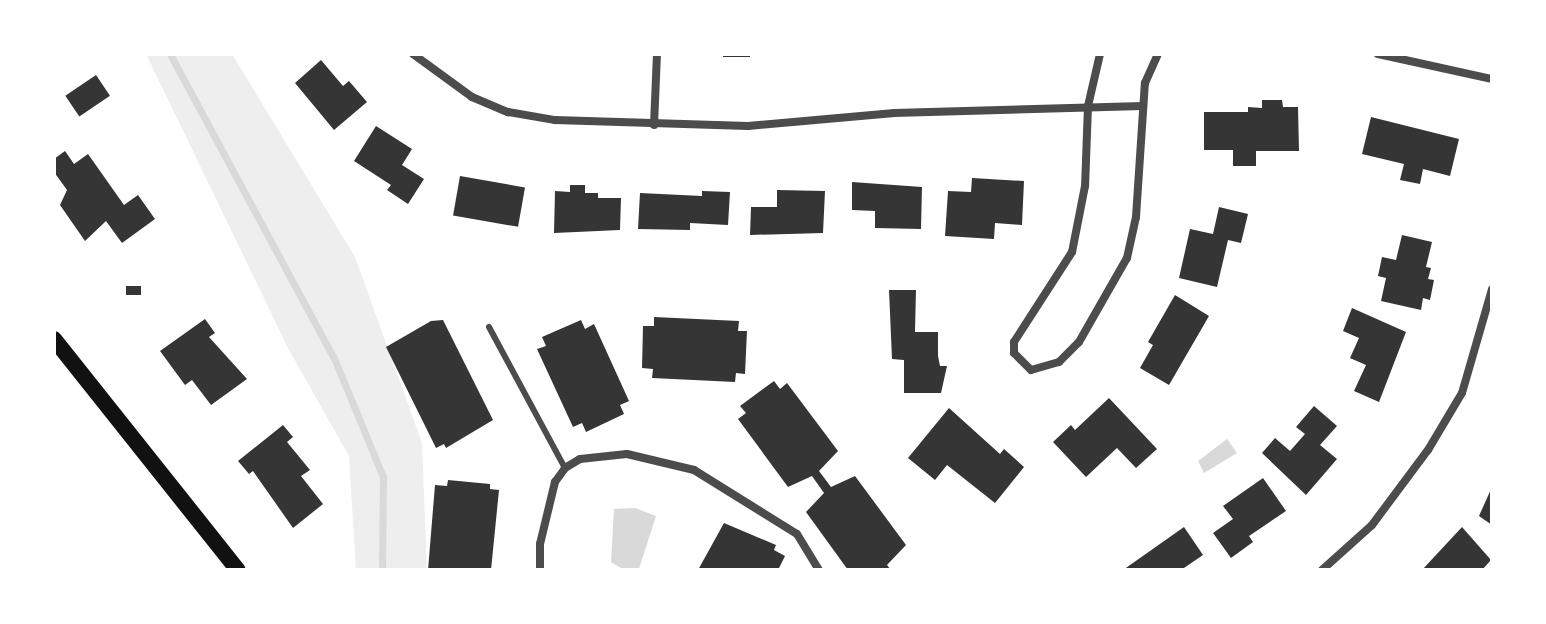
<!DOCTYPE html>
<style>
body{margin:0}
#map{position:relative;width:1546px;height:624px;overflow:hidden;background:#fff;font-family:Signika,sans-serif}
div>[style]{position:absolute}
.green>*{inset:0;background:#eee}
.water>*{inset:0;background:#d9d9d9}
.stream>*{height:7px;margin:-3.5px;padding:0 3.5px;transform-origin:3.5px;border-radius:3.5px;background:#d9d9d9}
.building>*{inset:0;background:#353535;transform-origin:0 0}
.service>*{height:6px;margin:-3px;padding:0 3px;transform-origin:3px;border-radius:3px;background:#4c4c4c}
.minor>*{height:8px;margin:-4px;padding:0 4px;transform-origin:4px;border-radius:4px;background:#4c4c4c}
.secondary>*{height:16px;margin:-8px;padding:0 8px;transform-origin:8px;border-radius:8px;background:#111}
span{translate:-50% -50%;white-space:nowrap;text-align:center;line-height:1.15;-webkit-text-stroke:7px #fff;paint-order:stroke}
.frame{position:absolute;inset:0;border:56px solid #fff;pointer-events:none}
</style>
<div id="map">
<div class="green">
<i style="clip-path:polygon(146px 54px,232px 54px,355px 257px,422px 443px,427px 570px,356px 570px,349px 456px,289px 350px)"></i>
</div>
<div class="water">
<i style="clip-path:polygon(1227px 439px,1237px 453px,1204px 473px,1198px 461px)"></i>
<i style="clip-path:polygon(635px 508px,656px 516px,639px 569px,624px 570px,611px 562px,614px 509px)"></i>
</div>
<div class="stream">
<i style="left:170px;top:54px;width:345px;rotate:61.7deg"></i>
<i style="left:334px;top:358px;width:129px;rotate:67.6deg"></i>
<i style="left:383px;top:477px;width:93px;rotate:90.6deg"></i>
</div>
<div class="building">
<i style="left:723px;top:54px;width:27px;height:3px"></i>
<i style="clip-path:polygon(321px 60px,343px 86px,349px 81px,367px 102px,334px 130px,295px 83px)"></i>
<i style="left:96px;top:75px;width:25px;height:37px;rotate:56deg"></i>
<i style="clip-path:polygon(1262px 100px,1282px 100px,1283px 107px,1298px 107px,1299px 151px,1256px 151px,1256px 166px,1233px 166px,1233px 150px,1204px 150px,1204px 112px,1248px 112px,1248px 107px,1262px 108px)"></i>
<i style="clip-path:polygon(1371px 117px,1459px 139px,1450px 176px,1423px 169px,1420px 184px,1400px 180px,1404px 164px,1362px 154px)"></i>
<i style="clip-path:polygon(376px 126px,412px 149px,402px 165px,424px 179px,408px 204px,387px 190px,391px 185px,354px 161px)"></i>
<i style="clip-path:polygon(65px 151px,74px 164px,88px 154px,124px 205px,138px 195px,155px 219px,122px 243px,106px 221px,85px 241px,60px 205px,67px 190px,54px 172px,54px 159px)"></i>
<i style="left:460px;top:176px;width:66px;height:40px;rotate:10deg"></i>
<i style="clip-path:polygon(972px 178px,1024px 181px,1022px 225px,995px 223px,994px 239px,945px 236px,948px 191px,971px 192px)"></i>
<i style="clip-path:polygon(852px 182px,922px 187px,921px 229px,875px 228px,875px 211px,852px 210px)"></i>
<i style="clip-path:polygon(570px 185px,585px 185px,585px 193px,598px 193px,598px 198px,621px 198px,620px 230px,554px 233px,555px 191px,570px 192px)"></i>
<i style="clip-path:polygon(777px 190px,825px 191px,823px 233px,750px 235px,751px 207px,777px 207px)"></i>
<i style="clip-path:polygon(702px 191px,730px 192px,728px 225px,690px 223px,690px 230px,638px 229px,640px 193px,702px 196px)"></i>
<i style="clip-path:polygon(1219px 207px,1248px 214px,1241px 243px,1228px 240px,1217px 287px,1179px 278px,1190px 229px,1213px 234px)"></i>
<i style="clip-path:polygon(1402px 235px,1432px 242px,1426px 267px,1431px 268px,1428px 279px,1434px 280px,1430px 300px,1423px 298px,1421px 310px,1381px 301px,1386px 278px,1378px 276px,1382px 257px,1396px 260px)"></i>
<i style="left:126px;top:286px;width:15px;height:9px"></i>
<i style="clip-path:polygon(889px 290px,916px 290px,915px 332px,938px 332px,938px 356px,940px 366px,947px 366px,941px 393px,904px 393px,904px 360px,892px 359px)"></i>
<i style="clip-path:polygon(1175px 295px,1209px 316px,1169px 385px,1140px 368px,1153px 345px,1148px 342px)"></i>
<i style="clip-path:polygon(1352px 308px,1406px 332px,1379px 402px,1354px 391px,1366px 365px,1350px 358px,1359px 338px,1343px 331px)"></i>
<i style="clip-path:polygon(654px 317px,739px 321px,738px 331px,747px 331px,745px 374px,736px 373px,735px 382px,652px 378px,653px 369px,642px 368px,643px 326px,654px 326px)"></i>
<i style="clip-path:polygon(205px 319px,215px 333px,209px 337px,247px 379px,211px 405px,192px 380px,185px 385px,160px 351px)"></i>
<i style="clip-path:polygon(443px 320px,493px 420px,446px 448px,444px 444px,436px 448px,386px 347px,431px 321px)"></i>
<i style="clip-path:polygon(581px 320px,585px 329px,594px 324px,629px 401px,620px 405px,624px 414px,586px 432px,582px 423px,573px 427px,537px 349px,546px 346px,542px 337px)"></i>
<i style="clip-path:polygon(774px 381px,780px 389px,787px 383px,838px 451px,819px 471px,831px 487px,855px 476px,906px 545px,887px 565px,891px 570px,848px 570px,806px 512px,824px 493px,812px 476px,788px 487px,738px 419px,746px 413px,740px 406px)"></i>
<i style="clip-path:polygon(1109px 398px,1157px 449px,1136px 468px,1117px 448px,1086px 477px,1053px 442px,1071px 425px,1075px 430px)"></i>
<i style="clip-path:polygon(1314px 406px,1337px 426px,1320px 445px,1337px 459px,1306px 495px,1262px 453px,1275px 438px,1290px 451px,1305px 434px,1296px 427px)"></i>
<i style="clip-path:polygon(949px 408px,1000px 454px,1004px 449px,1024px 467px,995px 503px,947px 465px,935px 480px,908px 458px)"></i>
<i style="clip-path:polygon(283px 425px,293px 437px,287px 442px,310px 470px,301px 476px,323px 504px,293px 528px,253px 471px,249px 474px,238px 461px)"></i>
<i style="clip-path:polygon(1263px 478px,1286px 511px,1249px 536px,1253px 542px,1231px 558px,1213px 533px,1233px 519px,1223px 506px)"></i>
<i style="clip-path:polygon(448px 480px,490px 484px,490px 489px,499px 490px,491px 570px,428px 570px,435px 485px,447px 486px)"></i>
<i style="clip-path:polygon(1492px 487px,1492px 525px,1479px 516px)"></i>
<i style="clip-path:polygon(724px 523px,776px 545px,774px 550px,785px 556px,778px 570px,698px 570px)"></i>
<i style="clip-path:polygon(1184px 527px,1203px 555px,1181px 570px,1123px 570px)"></i>
<i style="clip-path:polygon(1462px 527px,1491px 560px,1482px 570px,1422px 570px)"></i>
</div>
<div class="service">
<i style="left:489px;top:327px;width:160px;rotate:61.7deg"></i>
</div>
<div class="minor">
<i style="left:413px;top:54px;width:73px;rotate:36.1deg"></i>
<i style="left:472px;top:97px;width:39px;rotate:23deg"></i>
<i style="left:508px;top:112px;width:48px;rotate:9.7deg"></i>
<i style="left:555px;top:120px;width:193px;rotate:1.8deg"></i>
<i style="left:748px;top:126px;width:147px;rotate:-5.1deg"></i>
<i style="left:894px;top:113px;width:249px;rotate:-1.6deg"></i>
<i style="left:1100px;top:54px;width:53px;rotate:103deg"></i>
<i style="left:1088px;top:106px;width:80px;rotate:92.1deg"></i>
<i style="left:1085px;top:186px;width:67px;rotate:101.1deg"></i>
<i style="left:1072px;top:252px;width:107px;rotate:122.8deg"></i>
<i style="left:1014px;top:342px;width:11px;rotate:90deg"></i>
<i style="left:1014px;top:353px;width:24px;rotate:45deg"></i>
<i style="left:1031px;top:370px;width:29px;rotate:-16deg"></i>
<i style="left:1059px;top:362px;width:28px;rotate:-45deg"></i>
<i style="left:1079px;top:342px;width:97px;rotate:-60.3deg"></i>
<i style="left:1127px;top:258px;width:42px;rotate:-77.6deg"></i>
<i style="left:1136px;top:217px;width:134px;rotate:-86.2deg"></i>
<i style="left:1145px;top:83px;width:32px;rotate:-66deg"></i>
<i style="left:1378px;top:54px;width:117px;rotate:12.4deg"></i>
<i style="left:654px;top:125px;width:71px;rotate:-87.6deg"></i>
<i style="left:540px;top:570px;width:26px;rotate:-90deg"></i>
<i style="left:540px;top:544px;width:64px;rotate:-76.4deg"></i>
<i style="left:555px;top:482px;width:17px;rotate:-54deg"></i>
<i style="left:565px;top:468px;width:17px;rotate:-31deg"></i>
<i style="left:580px;top:459px;width:47px;rotate:-6.1deg"></i>
<i style="left:627px;top:454px;width:69px;rotate:13.4deg"></i>
<i style="left:694px;top:470px;width:121px;rotate:31.9deg"></i>
<i style="left:797px;top:534px;width:42px;rotate:58.6deg"></i>
<i style="left:1322px;top:570px;width:67px;rotate:-42deg"></i>
<i style="left:1372px;top:525px;width:94px;rotate:-53.3deg"></i>
<i style="left:1428px;top:450px;width:66px;rotate:-59.2deg"></i>
<i style="left:1462px;top:393px;width:108px;rotate:-73.9deg"></i>
</div>
<div class="secondary">
<i style="left:54px;top:339px;width:295px;rotate:51.5deg"></i>
</div>
<div class="frame"></div>
</div>
